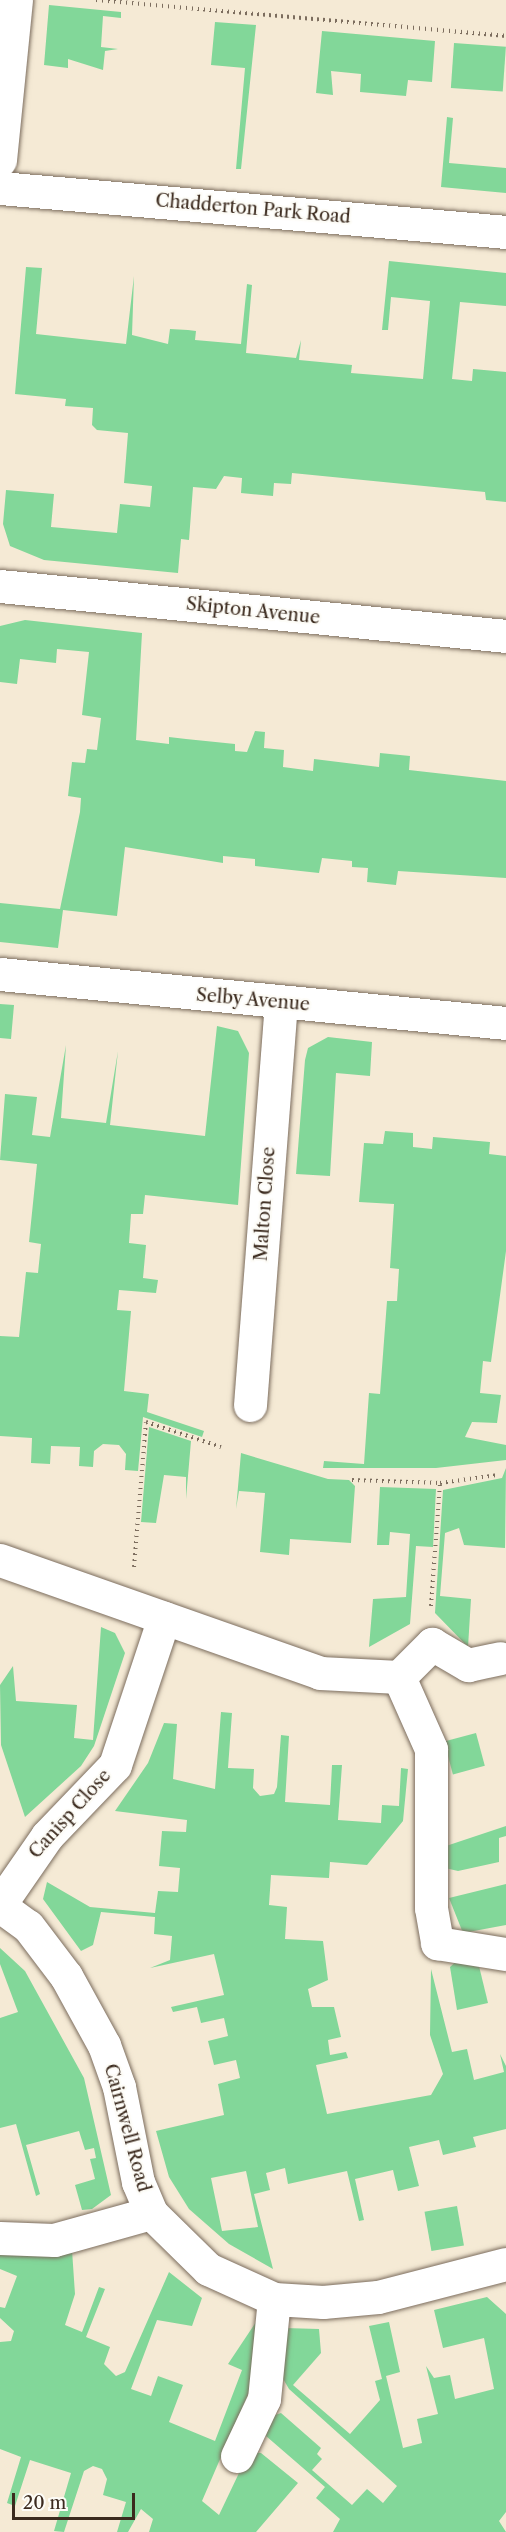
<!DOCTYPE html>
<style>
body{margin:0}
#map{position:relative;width:506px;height:2532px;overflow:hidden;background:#f5ead5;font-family:"Libre Caslon Text",serif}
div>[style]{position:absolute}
.green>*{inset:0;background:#82d799;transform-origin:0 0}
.path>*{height:4px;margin-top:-2px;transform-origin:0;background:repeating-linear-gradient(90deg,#7c6d5e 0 1.5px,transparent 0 6px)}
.roads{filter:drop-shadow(0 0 2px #7c6d5e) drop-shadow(0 0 2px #7c6d5e)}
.minor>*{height:33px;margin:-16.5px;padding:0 16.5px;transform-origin:16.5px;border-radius:16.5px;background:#fff}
span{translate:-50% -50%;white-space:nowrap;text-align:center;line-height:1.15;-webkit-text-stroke:4.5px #fdfcf7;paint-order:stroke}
.street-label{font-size:18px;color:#3b2a1e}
.scale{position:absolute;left:12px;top:2493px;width:123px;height:27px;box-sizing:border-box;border:3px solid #3b2a1e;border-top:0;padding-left:8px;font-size:18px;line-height:21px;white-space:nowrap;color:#3b2a1e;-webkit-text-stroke:4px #fdfcf7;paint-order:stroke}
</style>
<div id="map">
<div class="green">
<i style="clip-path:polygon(49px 5px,121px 12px,121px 18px,103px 16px,101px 47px,118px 49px,105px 51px,103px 70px,68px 59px,68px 68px,44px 65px)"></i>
<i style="clip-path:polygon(215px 22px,256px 25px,241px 169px,236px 169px,245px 68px,211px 65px)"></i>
<i style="clip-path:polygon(322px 31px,435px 41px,432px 82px,408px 80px,406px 96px,360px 92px,361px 74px,331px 71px,333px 95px,316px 93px)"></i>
<i style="left:454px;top:43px;width:52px;height:45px;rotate:4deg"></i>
<i style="clip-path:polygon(447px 117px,453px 118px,449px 163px,506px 168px,506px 193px,441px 187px)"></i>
<i style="clip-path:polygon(389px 261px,506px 273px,506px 306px,460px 302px,452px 379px,472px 381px,473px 369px,506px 372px,506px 502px,486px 500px,485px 492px,292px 473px,291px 484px,274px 483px,273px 496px,241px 493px,242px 478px,224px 476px,216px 489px,193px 487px,189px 540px,181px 539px,178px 573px,44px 560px,10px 546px,3px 524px,6px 490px,54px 494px,51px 527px,117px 533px,120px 504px,150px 507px,152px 486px,124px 483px,128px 433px,97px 430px,92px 425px,93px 408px,65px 406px,66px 399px,15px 394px,26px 267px,42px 268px,36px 334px,126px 344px,134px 276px,132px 335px,168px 344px,170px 329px,188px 330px,196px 331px,195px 340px,241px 344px,247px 284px,252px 285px,246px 353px,296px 358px,301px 340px,299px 360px,352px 365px,351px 373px,423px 379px,430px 301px,391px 297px,388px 330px,382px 330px)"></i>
<i style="clip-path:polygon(25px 620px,142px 633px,136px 740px,169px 744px,169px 737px,186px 739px,235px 744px,235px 751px,247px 752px,255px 731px,265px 732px,264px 748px,284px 750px,283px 767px,313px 771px,314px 759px,379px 767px,380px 753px,410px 756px,409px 770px,506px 781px,506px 878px,398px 871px,396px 885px,367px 882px,368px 868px,352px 867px,352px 861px,322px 858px,319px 873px,255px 866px,255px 859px,223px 856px,223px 863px,125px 847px,117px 916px,63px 910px,58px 948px,0 942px,0 903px,60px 909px,80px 812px,81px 798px,68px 796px,72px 762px,85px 763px,87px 749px,97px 750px,101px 718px,82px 715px,89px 652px,57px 649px,56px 663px,20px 659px,17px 684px,0 682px,0 626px)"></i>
<i style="clip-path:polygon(0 1004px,14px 1005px,11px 1039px,0 1038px)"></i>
<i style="clip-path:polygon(217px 1026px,238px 1031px,249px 1053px,238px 1205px,145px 1195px,143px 1214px,131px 1214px,129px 1243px,146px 1245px,143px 1278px,158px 1280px,156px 1293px,119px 1290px,117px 1310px,131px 1311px,124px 1391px,149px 1394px,147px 1412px,204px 1431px,202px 1437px,143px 1417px,138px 1471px,125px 1470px,126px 1454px,119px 1445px,103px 1444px,94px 1451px,93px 1467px,79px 1466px,80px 1447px,51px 1446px,50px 1464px,31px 1463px,32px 1438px,0 1436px,0 1336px,19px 1337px,26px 1272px,38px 1273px,41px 1244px,29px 1242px,37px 1164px,0 1160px,5px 1094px,37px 1097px,32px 1135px,50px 1137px,66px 1045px,61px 1118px,106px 1123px,118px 1051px,110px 1125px,205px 1136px)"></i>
<i style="clip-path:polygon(328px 1037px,372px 1042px,370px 1076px,336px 1073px,330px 1176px,296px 1174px,305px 1060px,308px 1048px)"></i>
<i style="clip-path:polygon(385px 1131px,413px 1133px,413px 1147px,432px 1149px,433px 1137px,490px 1142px,489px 1154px,506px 1156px,506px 1251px,491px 1362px,483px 1361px,480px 1393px,501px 1395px,497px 1423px,472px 1422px,465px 1437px,506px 1445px,506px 1460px,436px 1468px,323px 1468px,324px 1461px,364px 1464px,369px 1393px,380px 1394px,387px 1301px,397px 1301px,399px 1269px,390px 1268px,394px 1204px,359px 1202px,364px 1143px,383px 1144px)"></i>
<i style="clip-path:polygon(149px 1427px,191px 1441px,186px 1499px,186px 1477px,164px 1475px,156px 1523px,141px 1522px)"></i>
<i style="clip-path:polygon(241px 1453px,328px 1479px,349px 1480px,355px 1486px,351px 1543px,290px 1539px,289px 1555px,260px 1552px,265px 1493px,239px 1491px,236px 1509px)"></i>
<i style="clip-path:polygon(506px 1468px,505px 1548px,464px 1545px,459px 1528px,445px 1533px,440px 1596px,471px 1599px,468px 1647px,435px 1613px,443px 1490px,502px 1478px)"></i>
<i style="clip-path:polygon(380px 1487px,436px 1489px,433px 1547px,416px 1546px,410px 1624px,369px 1647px,373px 1599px,406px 1597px,410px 1534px,390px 1532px,389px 1545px,377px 1545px)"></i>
<i style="clip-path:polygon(101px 1627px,115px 1633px,125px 1653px,94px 1746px,81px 1766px,25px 1817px,1px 1745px,0 1685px,13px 1666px,16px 1701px,77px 1705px,74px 1738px,93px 1740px)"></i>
<i style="clip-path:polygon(evenodd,221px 1712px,232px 1713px,228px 1768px,254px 1769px,253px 1788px,260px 1796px,274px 1794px,277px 1787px,281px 1735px,289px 1736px,285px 1802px,330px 1805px,332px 1765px,342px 1765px,338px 1820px,381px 1823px,382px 1805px,399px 1806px,401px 1768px,408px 1769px,403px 1821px,367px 1865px,330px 1862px,329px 1878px,271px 1875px,269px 1905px,287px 1907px,285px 1939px,323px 1941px,328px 1980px,308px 1989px,312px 2007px,334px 2007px,341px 2037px,328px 2040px,330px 2055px,346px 2052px,348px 2058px,316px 2065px,327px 2114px,431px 2095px,443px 2074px,430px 2035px,431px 1969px,452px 2052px,467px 2049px,474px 2080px,504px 2072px,500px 2054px,506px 2066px,506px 2129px,473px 2137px,476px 2147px,443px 2155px,439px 2140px,409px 2147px,419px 2186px,398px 2191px,393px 2170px,355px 2179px,364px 2220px,359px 2221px,347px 2171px,288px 2184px,285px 2168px,266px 2173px,270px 2190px,254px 2194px,273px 2269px,229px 2244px,189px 2209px,169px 2177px,156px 2131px,224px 2115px,218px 2084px,240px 2078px,236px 2060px,214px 2065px,208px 2041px,228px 2036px,224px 2018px,201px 2023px,197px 2007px,173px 2012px,171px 2007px,224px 1995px,214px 1954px,150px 1968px,170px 1960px,172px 1936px,154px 1934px,155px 1917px,101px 1912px,93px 1945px,81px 1951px,43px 1899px,47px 1882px,90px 1907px,155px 1913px,158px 1891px,178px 1892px,180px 1868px,159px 1866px,162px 1831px,186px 1832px,187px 1820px,115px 1811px,148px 1763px,164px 1723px,177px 1724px,173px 1779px,215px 1789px,221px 1712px,246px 2171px,258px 2227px,222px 2231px,211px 2178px,246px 2171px)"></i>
<i style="left:476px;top:1733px;width:34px;height:33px;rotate:75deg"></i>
<i style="clip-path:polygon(506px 1826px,506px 1836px,499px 1838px,499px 1862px,458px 1871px,445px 1868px,446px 1846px)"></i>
<i style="clip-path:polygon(506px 1884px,506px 1925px,463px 1933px,449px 1898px)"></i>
<i style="clip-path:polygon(0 1948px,25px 1971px,84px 2078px,111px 2195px,92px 2209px,82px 2210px,75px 2185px,95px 2179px,90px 2159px,96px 2158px,94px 2148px,85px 2150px,79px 2131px,26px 2145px,40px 2194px,36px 2196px,16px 2124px,0 2128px,0 2018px,18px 2012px,0 1964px)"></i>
<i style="clip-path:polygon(460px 1958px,478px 1962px,488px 2003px,457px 2010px,450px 1967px)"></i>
<i style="left:457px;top:2206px;width:40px;height:33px;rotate:80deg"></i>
<i style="clip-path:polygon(72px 2250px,75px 2294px,65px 2325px,82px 2332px,99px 2287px,105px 2289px,86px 2337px,110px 2347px,104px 2364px,116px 2376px,125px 2372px,169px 2272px,202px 2298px,192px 2326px,157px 2320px,131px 2389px,151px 2396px,158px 2376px,183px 2385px,169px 2422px,215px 2441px,242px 2370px,228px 2364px,256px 2322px,252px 2385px,202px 2501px,219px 2515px,249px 2452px,261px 2453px,298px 2483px,256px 2532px,149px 2532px,153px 2519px,141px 2509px,128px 2532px,117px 2532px,126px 2502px,103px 2495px,107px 2479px,102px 2469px,93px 2466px,84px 2471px,64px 2532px,54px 2531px,71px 2473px,30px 2460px,15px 2506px,7px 2503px,21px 2457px,0 2449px,0 2342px,11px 2341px,14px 2331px,0 2318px,0 2307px,5px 2308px,17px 2276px,0 2269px,0 2253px)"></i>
<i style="clip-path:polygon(487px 2297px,506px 2314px,506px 2512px,499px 2521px,506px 2532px,333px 2532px,340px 2519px,316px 2498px,325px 2487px,266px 2436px,272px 2416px,281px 2413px,321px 2448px,317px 2454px,322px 2459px,312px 2470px,352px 2505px,367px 2489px,383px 2503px,397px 2486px,289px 2389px,282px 2377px,284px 2328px,319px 2329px,321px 2353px,293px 2385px,350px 2434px,380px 2400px,375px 2381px,382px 2379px,369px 2326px,389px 2322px,400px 2372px,386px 2376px,403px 2448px,422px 2443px,417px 2419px,438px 2414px,426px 2366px,434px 2378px,450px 2375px,455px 2399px,494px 2389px,484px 2338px,443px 2348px,434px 2310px)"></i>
</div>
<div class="path">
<i style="left:96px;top:0;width:412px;rotate:5deg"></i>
<i style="left:352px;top:1480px;width:88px;rotate:2deg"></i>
<i style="left:440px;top:1483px;width:59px;rotate:-7.9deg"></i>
<i style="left:134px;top:1567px;width:145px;rotate:-85.3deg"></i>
<i style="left:146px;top:1422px;width:79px;rotate:18.4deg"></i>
<i style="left:431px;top:1606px;width:123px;rotate:-85.8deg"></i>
</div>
<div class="roads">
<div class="minor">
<i style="left:0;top:160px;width:161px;rotate:-84.3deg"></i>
<i style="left:0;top:188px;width:508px;rotate:4.97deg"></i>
<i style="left:0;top:586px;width:508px;rotate:5.64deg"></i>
<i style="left:0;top:974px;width:508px;rotate:5.53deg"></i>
<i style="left:250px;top:1405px;width:403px;rotate:-85.6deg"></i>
<i style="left:0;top:1560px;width:339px;rotate:19.4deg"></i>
<i style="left:320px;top:1673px;width:79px;rotate:2.9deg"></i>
<i style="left:399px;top:1677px;width:47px;rotate:-45deg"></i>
<i style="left:432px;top:1644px;width:42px;rotate:30.3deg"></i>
<i style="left:468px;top:1665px;width:33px;rotate:-12deg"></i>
<i style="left:399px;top:1677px;width:79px;rotate:66deg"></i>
<i style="left:431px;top:1749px;width:159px;rotate:90deg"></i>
<i style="left:431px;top:1908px;width:36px;rotate:80deg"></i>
<i style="left:437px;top:1943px;width:70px;rotate:9.1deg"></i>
<i style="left:0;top:1904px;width:83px;rotate:-55.3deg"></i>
<i style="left:47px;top:1836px;width:98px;rotate:-46.2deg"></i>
<i style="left:115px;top:1765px;width:155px;rotate:-71.6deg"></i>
<i style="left:0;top:1906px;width:34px;rotate:36deg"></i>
<i style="left:28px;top:1926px;width:63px;rotate:52.8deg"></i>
<i style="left:66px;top:1976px;width:79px;rotate:61.2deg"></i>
<i style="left:104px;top:2045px;width:45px;rotate:70.3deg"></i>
<i style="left:119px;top:2087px;width:97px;rotate:78.7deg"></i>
<i style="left:138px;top:2182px;width:34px;rotate:67deg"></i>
<i style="left:151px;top:2213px;width:80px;rotate:44.5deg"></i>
<i style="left:208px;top:2269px;width:72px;rotate:24.4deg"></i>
<i style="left:274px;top:2299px;width:49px;rotate:3.5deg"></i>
<i style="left:323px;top:2302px;width:55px;rotate:-5.2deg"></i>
<i style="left:378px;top:2297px;width:132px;rotate:-14.5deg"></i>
<i style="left:0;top:2238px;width:54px;rotate:2.1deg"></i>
<i style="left:54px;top:2240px;width:101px;rotate:-15.6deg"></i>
<i style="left:237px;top:2456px;width:63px;rotate:-64.7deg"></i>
<i style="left:264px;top:2399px;width:100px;rotate:-84.3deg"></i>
</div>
</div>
<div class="street-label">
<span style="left:253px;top:209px;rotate:5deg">Chadderton Park Road</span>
<span style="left:253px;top:611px;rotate:6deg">Skipton Avenue</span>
<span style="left:253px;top:1000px;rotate:5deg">Selby Avenue</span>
<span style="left:265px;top:1204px;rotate:-86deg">Malton Close</span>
<span style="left:70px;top:1814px;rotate:-48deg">Canisp Close</span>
<span style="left:127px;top:2128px;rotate:75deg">Cairnwell Road</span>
</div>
<div class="scale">20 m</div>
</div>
